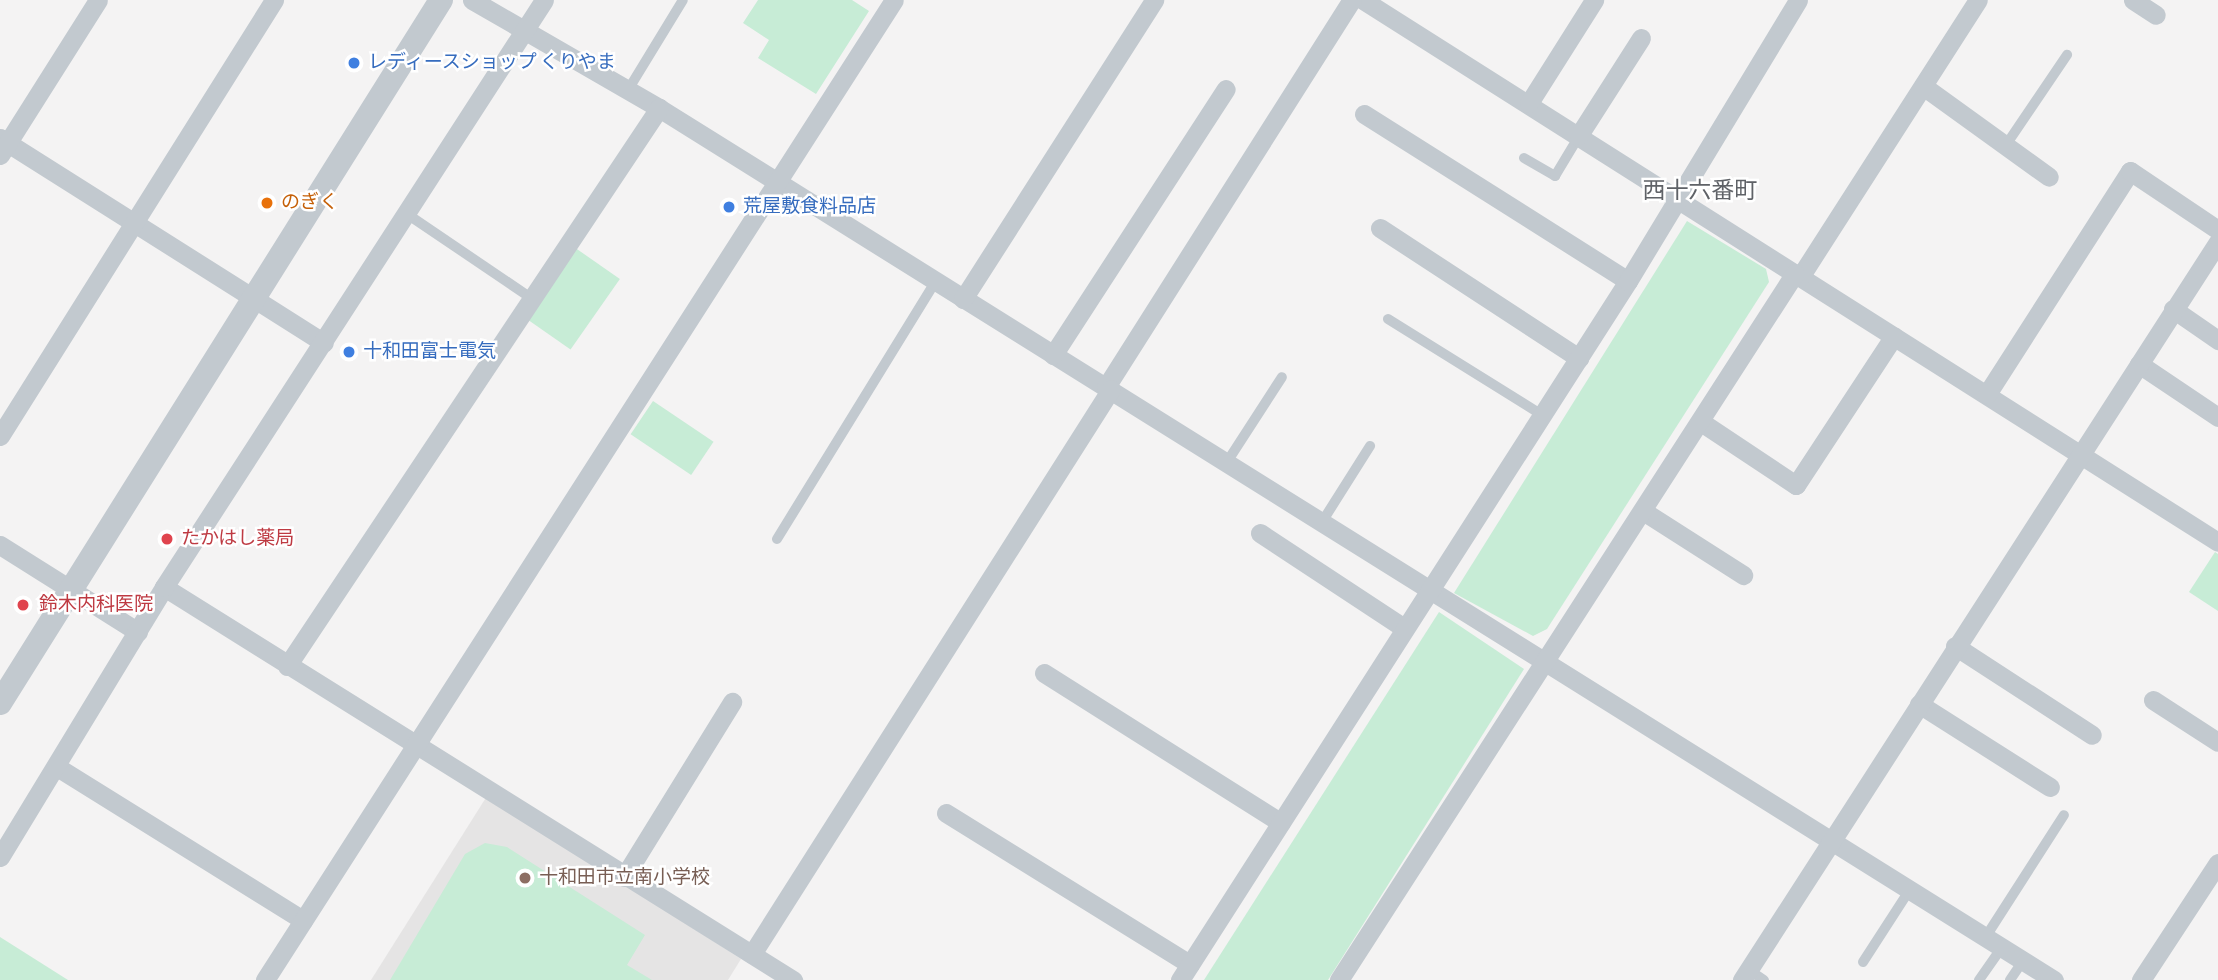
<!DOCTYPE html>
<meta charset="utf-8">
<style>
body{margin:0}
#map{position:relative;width:2218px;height:980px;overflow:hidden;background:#f4f3f3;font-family:"Alegreya Sans","Noto Sans JP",sans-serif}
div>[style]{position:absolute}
.education>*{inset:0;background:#e5e4e4}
.green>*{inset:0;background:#c7ecd6;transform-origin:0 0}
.service>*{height:10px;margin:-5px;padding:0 5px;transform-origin:5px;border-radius:5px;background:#c2c9cf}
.minor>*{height:19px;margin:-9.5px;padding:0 9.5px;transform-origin:9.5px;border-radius:9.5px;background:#c2c9cf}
.tertiary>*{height:24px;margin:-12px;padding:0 12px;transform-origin:12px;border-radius:12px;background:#c2c9cf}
.dots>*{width:19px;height:19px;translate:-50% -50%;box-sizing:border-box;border:4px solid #fff;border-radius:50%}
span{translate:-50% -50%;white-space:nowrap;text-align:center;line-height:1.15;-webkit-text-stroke:5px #fff;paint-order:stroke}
.shop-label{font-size:19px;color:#366cbe}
.left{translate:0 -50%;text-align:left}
.food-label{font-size:19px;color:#c56008}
.health-label{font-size:19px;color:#be3a42}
.education-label{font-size:19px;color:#785e54}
.quarter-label{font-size:23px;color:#5f6267}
</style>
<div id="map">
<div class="education">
<i style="clip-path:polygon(487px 796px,741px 959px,728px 980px,371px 980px)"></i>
</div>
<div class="green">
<i style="clip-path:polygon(758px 0,852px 0,869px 11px,816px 94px,758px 58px,769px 40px,743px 23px)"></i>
<i style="clip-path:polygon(1687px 221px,1766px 269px,1769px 282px,1547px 629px,1533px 636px,1454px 593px)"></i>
<i style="left:574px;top:247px;width:56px;height:86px;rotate:35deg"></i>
<i style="left:653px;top:401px;width:73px;height:40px;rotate:34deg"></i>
<i style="clip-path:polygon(2215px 552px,2218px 554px,2218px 611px,2189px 592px)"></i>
<i style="clip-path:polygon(1439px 612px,1524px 669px,1328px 980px,1204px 980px)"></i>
<i style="clip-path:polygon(485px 843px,507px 847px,645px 935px,627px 965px,652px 980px,390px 980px,465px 854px)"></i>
<i style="clip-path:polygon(0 937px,68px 980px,0 980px)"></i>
</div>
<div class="service">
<i style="left:628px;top:90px;width:105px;rotate:-58.6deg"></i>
<i style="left:2006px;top:145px;width:109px;rotate:-55.9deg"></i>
<i style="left:1524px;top:158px;width:36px;rotate:30deg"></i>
<i style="left:1555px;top:176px;width:47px;rotate:-59deg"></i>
<i style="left:407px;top:214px;width:150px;rotate:34.1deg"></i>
<i style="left:1388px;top:319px;width:181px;rotate:31.9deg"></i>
<i style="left:1227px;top:462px;width:101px;rotate:-57.1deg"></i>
<i style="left:1322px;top:522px;width:90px;rotate:-57.7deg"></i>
<i style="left:777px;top:539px;width:302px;rotate:-58.4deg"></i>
<i style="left:1985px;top:938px;width:146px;rotate:-57.3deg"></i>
<i style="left:1863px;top:962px;width:85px;rotate:-57.1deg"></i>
<i style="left:1749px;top:970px;width:18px;rotate:34deg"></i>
<i style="left:1979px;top:980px;width:39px;rotate:-55deg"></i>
<i style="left:2010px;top:980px;width:23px;rotate:-56deg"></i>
</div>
<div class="minor">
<i style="left:472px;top:0;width:216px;rotate:30deg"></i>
<i style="left:659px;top:108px;width:1645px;rotate:32.01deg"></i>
<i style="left:1363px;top:0;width:1012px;rotate:32.37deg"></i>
<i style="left:2133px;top:0;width:27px;rotate:33deg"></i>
<i style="left:1923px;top:86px;width:155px;rotate:35.8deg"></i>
<i style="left:1529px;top:103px;width:122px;rotate:-57.7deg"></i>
<i style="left:1364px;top:114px;width:312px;rotate:32.3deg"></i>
<i style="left:1579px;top:135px;width:115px;rotate:-57.4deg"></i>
<i style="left:0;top:138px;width:383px;rotate:32.3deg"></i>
<i style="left:0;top:155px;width:183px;rotate:-57.7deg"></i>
<i style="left:1380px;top:228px;width:238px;rotate:33.2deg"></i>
<i style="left:1800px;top:277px;width:329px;rotate:-57.3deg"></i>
<i style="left:963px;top:299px;width:355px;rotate:-57.4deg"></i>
<i style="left:2173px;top:309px;width:55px;rotate:34.6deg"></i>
<i style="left:1053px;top:355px;width:317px;rotate:-57deg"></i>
<i style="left:2139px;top:364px;width:95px;rotate:33.9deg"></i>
<i style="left:1106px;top:387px;width:459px;rotate:-57.6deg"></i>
<i style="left:1987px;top:394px;width:265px;rotate:-57.3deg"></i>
<i style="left:2130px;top:171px;width:106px;rotate:33.8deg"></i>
<i style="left:1701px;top:422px;width:114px;rotate:33.6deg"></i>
<i style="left:1796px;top:485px;width:178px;rotate:-56.7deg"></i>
<i style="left:0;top:436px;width:515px;rotate:-57.85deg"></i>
<i style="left:1643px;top:511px;width:119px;rotate:32.6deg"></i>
<i style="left:1260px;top:533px;width:173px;rotate:33.4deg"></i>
<i style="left:0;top:545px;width:163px;rotate:32.2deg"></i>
<i style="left:164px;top:587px;width:742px;rotate:32deg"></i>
<i style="left:1955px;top:646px;width:163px;rotate:33deg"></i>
<i style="left:287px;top:666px;width:671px;rotate:-56.31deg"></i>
<i style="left:1044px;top:673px;width:280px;rotate:32.3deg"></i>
<i style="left:2153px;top:700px;width:77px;rotate:32.9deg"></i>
<i style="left:1919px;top:704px;width:155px;rotate:32.4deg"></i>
<i style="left:57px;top:767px;width:290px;rotate:31.9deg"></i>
<i style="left:946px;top:813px;width:287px;rotate:31.8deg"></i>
<i style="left:0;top:857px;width:316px;rotate:-58.7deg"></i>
<i style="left:164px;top:587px;width:699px;rotate:-57.08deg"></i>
<i style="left:624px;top:877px;width:206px;rotate:-58.3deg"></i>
<i style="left:752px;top:954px;width:669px;rotate:-57.57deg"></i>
<i style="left:265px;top:980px;width:1164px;rotate:-57.31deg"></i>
<i style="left:1180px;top:980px;width:830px;rotate:-57.34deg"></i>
<i style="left:1628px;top:281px;width:328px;rotate:-58.8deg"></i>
<i style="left:1339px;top:980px;width:841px;rotate:-57.18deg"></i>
<i style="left:1742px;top:980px;width:878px;rotate:-57.18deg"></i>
<i style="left:2141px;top:980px;width:140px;rotate:-56.7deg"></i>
</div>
<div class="tertiary">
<i style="left:0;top:703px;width:830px;rotate:-57.9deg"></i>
</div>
<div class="dots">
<i style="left:354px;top:63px;background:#3f7fe0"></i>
<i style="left:267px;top:203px;background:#e8710a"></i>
<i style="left:729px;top:207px;background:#3f7fe0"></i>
<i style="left:349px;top:352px;background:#3f7fe0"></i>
<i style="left:167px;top:539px;background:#e0444e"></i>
<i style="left:23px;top:605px;background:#e0444e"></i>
<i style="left:525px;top:878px;background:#8d6e63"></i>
</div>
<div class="shop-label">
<span class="left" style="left:368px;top:63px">レディースショップ くりやま</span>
<span class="left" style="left:743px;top:207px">荒屋敷食料品店</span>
<span class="left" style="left:363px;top:352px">十和田富士電気</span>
</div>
<div class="food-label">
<span class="left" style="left:281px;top:203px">のぎく</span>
</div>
<div class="health-label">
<span class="left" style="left:181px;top:539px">たかはし薬局</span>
<span class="left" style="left:39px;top:605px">鈴木内科医院</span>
</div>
<div class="education-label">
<span class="left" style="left:539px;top:878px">十和田市立南小学校</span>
</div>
<div class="quarter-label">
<span style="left:1700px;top:192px">西十六番町</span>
</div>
</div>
